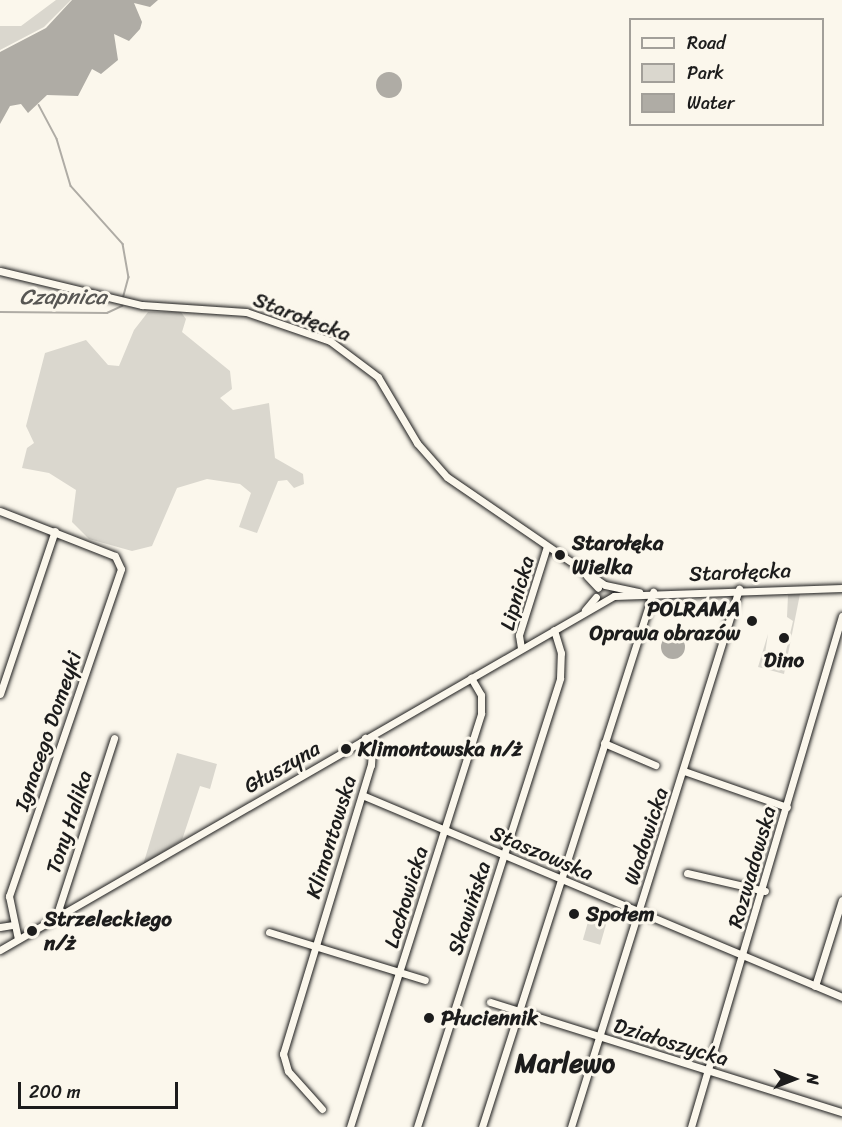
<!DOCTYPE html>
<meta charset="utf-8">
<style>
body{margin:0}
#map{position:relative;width:842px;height:1127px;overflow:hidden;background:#fbf7ec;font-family:Sriracha,sans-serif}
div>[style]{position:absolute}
.green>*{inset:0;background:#dad7ce;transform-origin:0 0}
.water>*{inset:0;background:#afaca5}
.round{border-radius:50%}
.stream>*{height:1.5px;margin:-0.75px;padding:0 0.75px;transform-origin:0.75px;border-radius:0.75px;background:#afaca5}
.roads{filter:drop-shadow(0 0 2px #1c1c1c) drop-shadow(0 0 2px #1c1c1c)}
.minor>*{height:7px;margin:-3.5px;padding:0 3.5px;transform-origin:3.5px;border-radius:3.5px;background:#fbf7ec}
.dots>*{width:16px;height:16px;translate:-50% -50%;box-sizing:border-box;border:3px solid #fbf7ec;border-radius:50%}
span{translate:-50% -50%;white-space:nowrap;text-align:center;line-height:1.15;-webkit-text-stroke:6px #fbf7ec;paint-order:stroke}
.street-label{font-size:21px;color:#1c1c1c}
.poi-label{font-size:21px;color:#1c1c1c;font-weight:700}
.left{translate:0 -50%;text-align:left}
.right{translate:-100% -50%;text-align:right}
.water-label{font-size:22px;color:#575653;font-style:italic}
.district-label{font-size:27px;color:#1c1c1c;font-weight:700}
.legend{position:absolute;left:629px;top:18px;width:195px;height:108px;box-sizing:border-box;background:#fbf7ec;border:2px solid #a29f99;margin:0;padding:8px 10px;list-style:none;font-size:18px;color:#1c1c1c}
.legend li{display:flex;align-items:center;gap:12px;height:30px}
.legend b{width:30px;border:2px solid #a29f99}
.north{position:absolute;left:764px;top:1049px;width:60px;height:60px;-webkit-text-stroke:4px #fbf7ec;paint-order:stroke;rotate:90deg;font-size:16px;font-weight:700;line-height:24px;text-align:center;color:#1c1c1c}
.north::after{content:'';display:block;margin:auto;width:21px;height:27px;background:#1c1c1c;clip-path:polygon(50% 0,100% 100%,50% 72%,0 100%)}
.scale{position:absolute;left:18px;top:1082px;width:160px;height:27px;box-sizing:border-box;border:3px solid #1c1c1c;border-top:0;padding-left:8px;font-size:18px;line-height:21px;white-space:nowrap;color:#1c1c1c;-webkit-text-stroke:4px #fbf7ec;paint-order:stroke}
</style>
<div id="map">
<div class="green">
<i style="clip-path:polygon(56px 0,71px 0,44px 27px,0 50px,0 26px,21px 26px)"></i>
<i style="clip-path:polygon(148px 312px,181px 312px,186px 319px,182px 332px,230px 371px,232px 389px,220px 398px,233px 410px,269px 403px,275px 458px,303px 474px,304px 484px,294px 488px,287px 480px,278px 481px,257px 533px,239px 527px,251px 493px,240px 484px,207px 479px,177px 488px,152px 546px,132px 551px,89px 539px,72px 522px,76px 490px,49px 473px,22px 468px,27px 448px,34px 443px,26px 426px,45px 353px,86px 340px,108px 365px,119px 366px,134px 330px)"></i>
<i style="clip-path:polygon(800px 594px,784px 674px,758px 667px,768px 634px,763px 667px,773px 658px,784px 660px,793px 621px,787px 617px,788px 595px)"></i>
<i style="clip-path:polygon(177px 753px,217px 764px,210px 789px,200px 786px,182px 840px,143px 865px)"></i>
<i style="left:592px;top:908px;width:18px;height:33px;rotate:16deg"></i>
</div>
<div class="water">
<i style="clip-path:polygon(72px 0,158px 0,150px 7px,134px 3px,142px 22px,140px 29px,129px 41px,114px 34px,118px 60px,101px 74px,92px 69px,78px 96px,47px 95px,28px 113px,21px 104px,10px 106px,0 124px,0 52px,46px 28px)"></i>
<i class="round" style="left:376px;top:72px;width:26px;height:26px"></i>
<i class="round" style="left:661px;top:635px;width:24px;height:24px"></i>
</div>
<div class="stream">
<i style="left:39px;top:105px;width:38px;rotate:62deg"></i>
<i style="left:57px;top:139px;width:49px;rotate:73.4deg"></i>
<i style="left:71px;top:186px;width:78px;rotate:48.1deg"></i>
<i style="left:123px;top:244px;width:34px;rotate:80deg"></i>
<i style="left:129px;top:277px;width:20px;rotate:105deg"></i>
<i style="left:0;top:312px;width:107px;rotate:0.5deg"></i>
<i style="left:107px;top:313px;width:17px;rotate:-25deg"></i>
</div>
<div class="roads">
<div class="minor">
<i style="left:0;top:271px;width:146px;rotate:13.5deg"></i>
<i style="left:142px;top:305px;width:104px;rotate:3.9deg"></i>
<i style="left:246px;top:312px;width:89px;rotate:19deg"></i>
<i style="left:330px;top:341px;width:60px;rotate:36.9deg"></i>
<i style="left:378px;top:377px;width:77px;rotate:59.4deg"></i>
<i style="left:417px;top:443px;width:45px;rotate:48.6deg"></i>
<i style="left:447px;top:477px;width:191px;rotate:34.4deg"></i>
<i style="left:605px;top:585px;width:35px;rotate:12deg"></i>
<i style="left:0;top:511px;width:123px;rotate:21.4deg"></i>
<i style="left:115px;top:556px;width:14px;rotate:65deg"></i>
<i style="left:121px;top:569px;width:346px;rotate:108.9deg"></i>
<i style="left:9px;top:896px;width:44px;rotate:78.2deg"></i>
<i style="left:587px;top:576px;width:16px;rotate:47deg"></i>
<i style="left:614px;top:596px;width:228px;rotate:-2deg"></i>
<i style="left:585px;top:610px;width:17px;rotate:-50deg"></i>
<i style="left:521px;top:648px;width:13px;rotate:-99deg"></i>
<i style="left:519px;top:635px;width:93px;rotate:-72.5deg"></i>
<i style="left:0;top:694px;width:172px;rotate:-71.4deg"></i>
<i style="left:604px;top:743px;width:56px;rotate:23.3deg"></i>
<i style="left:684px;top:771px;width:109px;rotate:19.3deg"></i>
<i style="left:362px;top:795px;width:521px;rotate:22.82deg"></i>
<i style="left:687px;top:873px;width:80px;rotate:13deg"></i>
<i style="left:56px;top:917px;width:188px;rotate:-72deg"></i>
<i style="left:0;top:927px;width:12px;rotate:-9deg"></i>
<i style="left:269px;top:932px;width:163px;rotate:17.1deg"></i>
<i style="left:0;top:950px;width:709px;rotate:-29.97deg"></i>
<i style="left:815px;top:986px;width:90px;rotate:-72.6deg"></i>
<i style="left:490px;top:1002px;width:369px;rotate:17.4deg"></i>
<i style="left:322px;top:1109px;width:51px;rotate:-131.8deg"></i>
<i style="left:288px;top:1071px;width:18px;rotate:-106deg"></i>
<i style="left:283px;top:1054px;width:302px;rotate:-73.1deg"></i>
<i style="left:371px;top:765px;width:14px;rotate:-86deg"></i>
<i style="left:372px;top:751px;width:15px;rotate:-118deg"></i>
<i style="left:350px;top:1127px;width:434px;rotate:-72.4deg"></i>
<i style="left:481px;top:713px;width:18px;rotate:-90deg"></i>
<i style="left:481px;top:695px;width:20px;rotate:-120deg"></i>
<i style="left:417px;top:1127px;width:471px;rotate:-72.3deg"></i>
<i style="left:560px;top:678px;width:25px;rotate:-88deg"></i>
<i style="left:561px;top:653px;width:24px;rotate:-107deg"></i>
<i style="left:482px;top:1127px;width:562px;rotate:-72.27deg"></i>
<i style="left:571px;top:1127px;width:564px;rotate:-72.66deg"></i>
<i style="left:691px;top:1127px;width:533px;rotate:-73.54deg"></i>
</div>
</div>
<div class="dots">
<i style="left:560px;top:555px;background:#1c1c1c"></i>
<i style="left:752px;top:621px;background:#1c1c1c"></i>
<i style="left:784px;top:638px;background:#1c1c1c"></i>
<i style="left:346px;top:749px;background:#1c1c1c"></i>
<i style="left:574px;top:914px;background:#1c1c1c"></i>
<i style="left:32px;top:931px;background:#1c1c1c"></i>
<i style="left:429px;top:1018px;background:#1c1c1c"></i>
</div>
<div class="street-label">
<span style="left:302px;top:317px;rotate:21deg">Starołęcka</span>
<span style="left:740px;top:572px;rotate:-2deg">Starołęcka</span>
<span style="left:517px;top:593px;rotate:-74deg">Lipnicka</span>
<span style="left:48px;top:731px;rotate:-71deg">Ignacego Domeyki</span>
<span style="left:282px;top:767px;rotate:-30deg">Głuszyna</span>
<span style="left:69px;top:822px;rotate:-72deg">Tony Halika</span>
<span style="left:646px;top:836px;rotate:-72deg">Wadowicka</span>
<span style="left:331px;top:837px;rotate:-73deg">Klimontowska</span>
<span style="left:542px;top:853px;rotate:23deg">Staszowska</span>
<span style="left:752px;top:867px;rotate:-74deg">Rozwadowska</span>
<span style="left:406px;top:897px;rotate:-73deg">Lachowicka</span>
<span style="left:469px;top:908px;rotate:-72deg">Skawińska</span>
<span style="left:671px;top:1042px;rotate:17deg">Działoszycka</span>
</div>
<div class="poi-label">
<span class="left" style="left:572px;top:555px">Starołęka<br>Wielka</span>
<span class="right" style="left:740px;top:621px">POLRAMA<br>Oprawa obrazów</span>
<span style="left:784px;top:660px">Dino</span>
<span class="left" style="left:358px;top:749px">Klimontowska n/ż</span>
<span class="left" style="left:586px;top:914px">Społem</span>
<span class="left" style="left:44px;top:931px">Strzeleckiego<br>n/ż</span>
<span class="left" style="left:441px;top:1018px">Płuciennik</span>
</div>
<div class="water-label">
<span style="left:63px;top:297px">Czapnica</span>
</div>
<div class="district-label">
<span style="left:565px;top:1064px">Marlewo</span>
</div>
<ul class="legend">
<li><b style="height:8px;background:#fbf7ec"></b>Road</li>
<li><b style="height:16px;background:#dad7ce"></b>Park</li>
<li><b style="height:16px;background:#afaca5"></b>Water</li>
</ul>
<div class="north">N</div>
<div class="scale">200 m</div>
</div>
